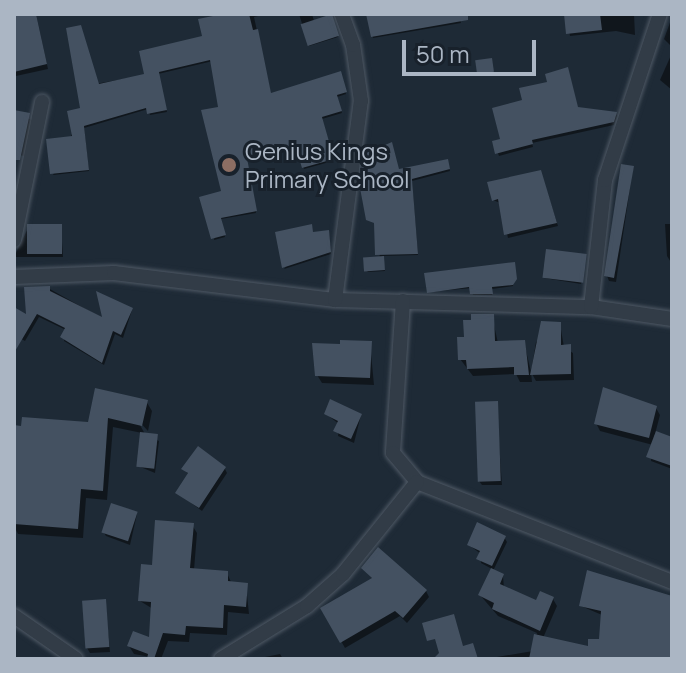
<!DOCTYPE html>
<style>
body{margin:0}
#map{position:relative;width:686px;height:673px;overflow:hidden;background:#1e2a36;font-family:Manrope,sans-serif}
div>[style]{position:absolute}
.shadow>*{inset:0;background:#0007}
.building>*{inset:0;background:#445161;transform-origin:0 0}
.roads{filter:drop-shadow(0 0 2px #4f5965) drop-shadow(0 0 2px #4f5965)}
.minor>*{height:14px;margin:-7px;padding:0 7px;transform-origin:7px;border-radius:7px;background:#323c47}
.dots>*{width:22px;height:22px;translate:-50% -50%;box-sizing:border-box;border:4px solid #18212b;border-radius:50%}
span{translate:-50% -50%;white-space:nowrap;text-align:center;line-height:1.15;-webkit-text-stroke:6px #18212b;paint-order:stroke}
.poi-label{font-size:24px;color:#abb6c4}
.left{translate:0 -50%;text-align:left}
.frame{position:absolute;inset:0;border:16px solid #abb6c4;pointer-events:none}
.scale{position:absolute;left:402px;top:40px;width:134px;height:36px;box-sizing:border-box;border:4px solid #abb6c4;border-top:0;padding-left:10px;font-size:24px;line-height:28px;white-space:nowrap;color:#abb6c4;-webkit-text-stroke:6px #18212b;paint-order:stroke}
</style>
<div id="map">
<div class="shadow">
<i style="clip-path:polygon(14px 14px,36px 14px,48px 69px,16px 76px)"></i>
<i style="clip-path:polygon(225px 14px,266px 14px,254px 17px,271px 95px,341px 76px,346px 94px,337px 97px,342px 113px,322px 119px,333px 161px,304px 169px,298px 149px,247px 160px,256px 213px,221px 219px,225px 237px,214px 240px,223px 192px,221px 108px,213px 61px,158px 74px,167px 112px,150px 115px,148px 109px,84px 128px,89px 171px,53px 175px,95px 84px,146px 75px,204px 38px)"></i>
<i style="clip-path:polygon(299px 14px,312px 14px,314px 21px,331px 17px,338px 37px,309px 46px)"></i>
<i style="clip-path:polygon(368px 14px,459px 14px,461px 23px,373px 38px)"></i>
<i style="clip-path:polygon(566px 14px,634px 14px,635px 35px,616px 31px,570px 36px)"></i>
<i style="clip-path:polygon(671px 20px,672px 20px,672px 47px,664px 39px)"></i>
<i style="clip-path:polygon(672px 53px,672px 90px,660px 80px)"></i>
<i style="clip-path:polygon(524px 101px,616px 114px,617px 116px,614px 125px,532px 143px,533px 147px,499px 156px,494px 142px,503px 140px)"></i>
<i style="clip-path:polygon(14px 112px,32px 120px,24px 156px,14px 154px)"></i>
<i style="clip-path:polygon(448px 163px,450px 171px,412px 181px,418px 255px,382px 256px,385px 271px,367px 272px,380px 259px,376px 224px,368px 219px,398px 171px)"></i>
<i style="clip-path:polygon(633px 168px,616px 282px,609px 281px,607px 276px)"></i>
<i style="clip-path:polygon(542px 176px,558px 226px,508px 238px,500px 203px,493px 200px)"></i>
<i style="clip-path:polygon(665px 224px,672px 224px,672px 264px,667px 256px)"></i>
<i style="clip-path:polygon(29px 226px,61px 226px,63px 257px,14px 257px)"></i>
<i style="clip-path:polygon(313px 234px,329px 234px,331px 254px,284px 269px)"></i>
<i style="clip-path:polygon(586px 256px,581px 284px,544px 278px)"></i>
<i style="clip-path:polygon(515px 265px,513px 286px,492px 289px,492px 295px,473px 295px,471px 288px,429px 292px)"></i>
<i style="clip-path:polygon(48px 288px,105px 320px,132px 310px,123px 338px,115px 334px,104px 365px,64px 341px,66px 330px,39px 317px,25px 341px,14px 335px,14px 310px,28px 318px)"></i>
<i style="clip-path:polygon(492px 316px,498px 343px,524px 342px,531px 372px,536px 342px,560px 324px,564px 347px,573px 353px,574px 380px,536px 381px,531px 372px,532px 382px,520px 382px,516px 374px,473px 376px,460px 359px,466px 339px)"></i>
<i style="clip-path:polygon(370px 343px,374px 385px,322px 383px,317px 375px)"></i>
<i style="clip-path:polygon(146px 401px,152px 411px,148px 431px,136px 418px,145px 434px,159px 441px,155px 473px,138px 466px,142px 433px,113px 427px,107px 500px,86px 498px,83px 538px,18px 534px,14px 526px,14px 427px,89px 424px)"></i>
<i style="clip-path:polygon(496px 403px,502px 485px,482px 485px,479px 481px)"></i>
<i style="clip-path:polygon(656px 408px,660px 415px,654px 438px,672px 442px,672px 469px,651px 461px,653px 445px,600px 431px,596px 423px)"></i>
<i style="clip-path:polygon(326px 414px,361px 415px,354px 443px,338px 436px,339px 424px)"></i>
<i style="clip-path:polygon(184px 469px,225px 469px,227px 473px,202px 511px,178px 493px,189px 475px)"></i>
<i style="clip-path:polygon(137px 514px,130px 545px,106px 536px,103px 531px)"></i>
<i style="clip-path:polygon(192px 525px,197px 533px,194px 570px,227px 573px,232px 584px,246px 585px,249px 614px,228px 612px,227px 635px,190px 633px,189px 642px,168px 641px,161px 659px,134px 654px,129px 646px,151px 640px,153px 609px,140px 601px,154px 567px)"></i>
<i style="clip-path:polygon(504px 537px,507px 542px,493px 571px,503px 576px,504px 588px,537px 603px,553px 599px,557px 606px,543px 638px,590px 648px,601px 642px,602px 615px,581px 606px,672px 598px,672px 659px,485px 659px,533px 651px,537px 633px,498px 616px,480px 595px,492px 569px,481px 563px,481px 554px,469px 545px)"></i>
<i style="clip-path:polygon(363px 568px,426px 591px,429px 597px,407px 623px,400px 616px,345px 648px,323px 609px,373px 579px)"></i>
<i style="clip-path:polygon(105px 601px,110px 652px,90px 653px,87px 648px)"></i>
<i style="clip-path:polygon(280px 654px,283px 659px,260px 659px,260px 658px)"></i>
</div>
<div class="building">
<i style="clip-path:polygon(14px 14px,36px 14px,47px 64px,14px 72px)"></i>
<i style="clip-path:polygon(223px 14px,249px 14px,253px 30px,258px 29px,271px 93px,341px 71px,347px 92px,337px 95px,342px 111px,322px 117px,334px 159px,302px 168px,296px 148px,247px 158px,257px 211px,221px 218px,226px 235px,211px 239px,199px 197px,221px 191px,201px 110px,218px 107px,210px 60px,159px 72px,167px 110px,147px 114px,146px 108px,84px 126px,89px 170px,50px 174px,46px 139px,72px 136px,67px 111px,80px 108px,66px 28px,81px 25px,99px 84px,144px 74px,139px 51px,202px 36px,198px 19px)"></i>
<i style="left:332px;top:14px;width:23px;height:33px;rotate:72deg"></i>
<i style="clip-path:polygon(366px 14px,468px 14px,468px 20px,371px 37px)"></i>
<i style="clip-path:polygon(564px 14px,600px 14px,602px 30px,566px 34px)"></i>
<i style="left:492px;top:58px;width:14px;height:17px;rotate:82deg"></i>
<i style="clip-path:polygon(568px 67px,578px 107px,617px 112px,614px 122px,532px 140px,533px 144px,495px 154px,492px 141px,500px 139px,492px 108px,522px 100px,519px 88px,547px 82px,545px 74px)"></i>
<i style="clip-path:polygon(14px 110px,30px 113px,20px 160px,14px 160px)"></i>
<i style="clip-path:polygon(392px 142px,399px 169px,448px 159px,450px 169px,412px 179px,418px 254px,375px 255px,374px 223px,366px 220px,360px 188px,364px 154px)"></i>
<i style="clip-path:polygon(621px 164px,634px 166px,614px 278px,604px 276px)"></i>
<i style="clip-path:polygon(541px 170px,557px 223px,504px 235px,498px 199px,492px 201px,487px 182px)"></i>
<i style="left:27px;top:224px;width:35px;height:30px"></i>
<i style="clip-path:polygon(312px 224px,313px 232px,329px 230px,331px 252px,282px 268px,275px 232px)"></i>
<i style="left:546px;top:249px;width:41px;height:29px;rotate:7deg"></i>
<i style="left:384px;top:256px;width:14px;height:21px;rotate:86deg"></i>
<i style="clip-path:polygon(515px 262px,517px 279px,513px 285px,492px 287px,493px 294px,470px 294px,469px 287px,427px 293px,424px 273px)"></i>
<i style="clip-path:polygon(50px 286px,50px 291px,102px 317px,96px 291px,133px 308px,121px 335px,113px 331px,102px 363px,60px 337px,65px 328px,37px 314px,14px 353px,14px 307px,26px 314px,24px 287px)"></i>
<i style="clip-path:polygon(471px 314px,494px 314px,495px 341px,525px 340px,529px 375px,514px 375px,514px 367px,467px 369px,466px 360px,458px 360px,457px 337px,464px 337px,463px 320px,471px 320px)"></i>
<i style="clip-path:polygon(541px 321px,561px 322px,561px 345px,571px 344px,571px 374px,530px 375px)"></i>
<i style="clip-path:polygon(340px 340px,372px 341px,370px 378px,315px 376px,312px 343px,340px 344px)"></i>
<i style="clip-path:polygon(603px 387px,657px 406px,649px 438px,594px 424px)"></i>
<i style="clip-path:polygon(95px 388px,148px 400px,142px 426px,108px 418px,103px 491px,81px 489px,78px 529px,14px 524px,14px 425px,21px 426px,22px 417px,88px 422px)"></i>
<i style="clip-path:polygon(330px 399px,362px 414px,351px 439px,333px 431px,338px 421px,324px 414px)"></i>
<i style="left:498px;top:401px;width:80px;height:23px;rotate:88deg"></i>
<i style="clip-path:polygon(656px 431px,672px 437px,672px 466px,646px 457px)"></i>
<i style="left:140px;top:432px;width:18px;height:35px;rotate:6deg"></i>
<i style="clip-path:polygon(198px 446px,226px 467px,199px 508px,175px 493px,188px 473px,181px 469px)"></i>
<i style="left:111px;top:503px;width:28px;height:31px;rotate:18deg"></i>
<i style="clip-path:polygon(155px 520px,194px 523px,190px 568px,228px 571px,228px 581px,248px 583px,246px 607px,224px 605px,223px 628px,186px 626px,185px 635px,163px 633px,154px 659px,147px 659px,148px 654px,127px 646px,133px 631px,149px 637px,151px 602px,138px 601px,141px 564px,152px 565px)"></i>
<i style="clip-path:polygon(477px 522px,506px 536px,492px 566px,476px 559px,480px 551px,467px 545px)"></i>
<i style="clip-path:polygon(378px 547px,427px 590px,403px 618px,395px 611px,340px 643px,320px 608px,372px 578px,361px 568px)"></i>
<i style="clip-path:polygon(491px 568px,504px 574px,500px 584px,536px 600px,540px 591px,554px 597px,540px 631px,492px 609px,494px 603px,478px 595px)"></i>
<i style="clip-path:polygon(587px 570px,672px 596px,672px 659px,529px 659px,534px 634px,588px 646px,588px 639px,599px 639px,601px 611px,579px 606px)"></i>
<i style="left:106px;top:599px;width:48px;height:24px;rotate:86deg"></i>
<i style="clip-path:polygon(454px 614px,463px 646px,473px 643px,478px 659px,433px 659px,439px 653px,435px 639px,427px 641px,422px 623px)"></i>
</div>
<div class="roads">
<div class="minor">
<i style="left:14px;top:240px;width:141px;rotate:-78.5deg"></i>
<i style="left:14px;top:277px;width:100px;rotate:-2.3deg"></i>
<i style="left:114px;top:273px;width:223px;rotate:7deg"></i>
<i style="left:335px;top:300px;width:256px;rotate:1.6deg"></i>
<i style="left:591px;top:307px;width:82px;rotate:8.4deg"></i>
<i style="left:335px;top:300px;width:201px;rotate:-82.6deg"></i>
<i style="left:361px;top:101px;width:57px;rotate:-98.1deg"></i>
<i style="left:353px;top:45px;width:33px;rotate:-110deg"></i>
<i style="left:403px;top:301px;width:152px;rotate:93.8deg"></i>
<i style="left:393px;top:453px;width:38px;rotate:50deg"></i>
<i style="left:417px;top:482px;width:274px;rotate:21.4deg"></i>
<i style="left:591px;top:307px;width:128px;rotate:-83.7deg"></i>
<i style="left:605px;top:180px;width:175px;rotate:-71.7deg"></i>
<i style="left:14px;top:616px;width:75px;rotate:34.7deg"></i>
<i style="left:221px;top:659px;width:101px;rotate:-31.6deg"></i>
<i style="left:307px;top:606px;width:48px;rotate:-41.6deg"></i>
<i style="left:343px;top:574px;width:118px;rotate:-51.2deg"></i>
</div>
</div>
<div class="dots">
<i style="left:229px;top:165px;background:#8d6e63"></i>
</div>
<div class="poi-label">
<span class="left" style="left:245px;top:165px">Genius Kings<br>Primary School</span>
</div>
<div class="frame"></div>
<div class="scale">50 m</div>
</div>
